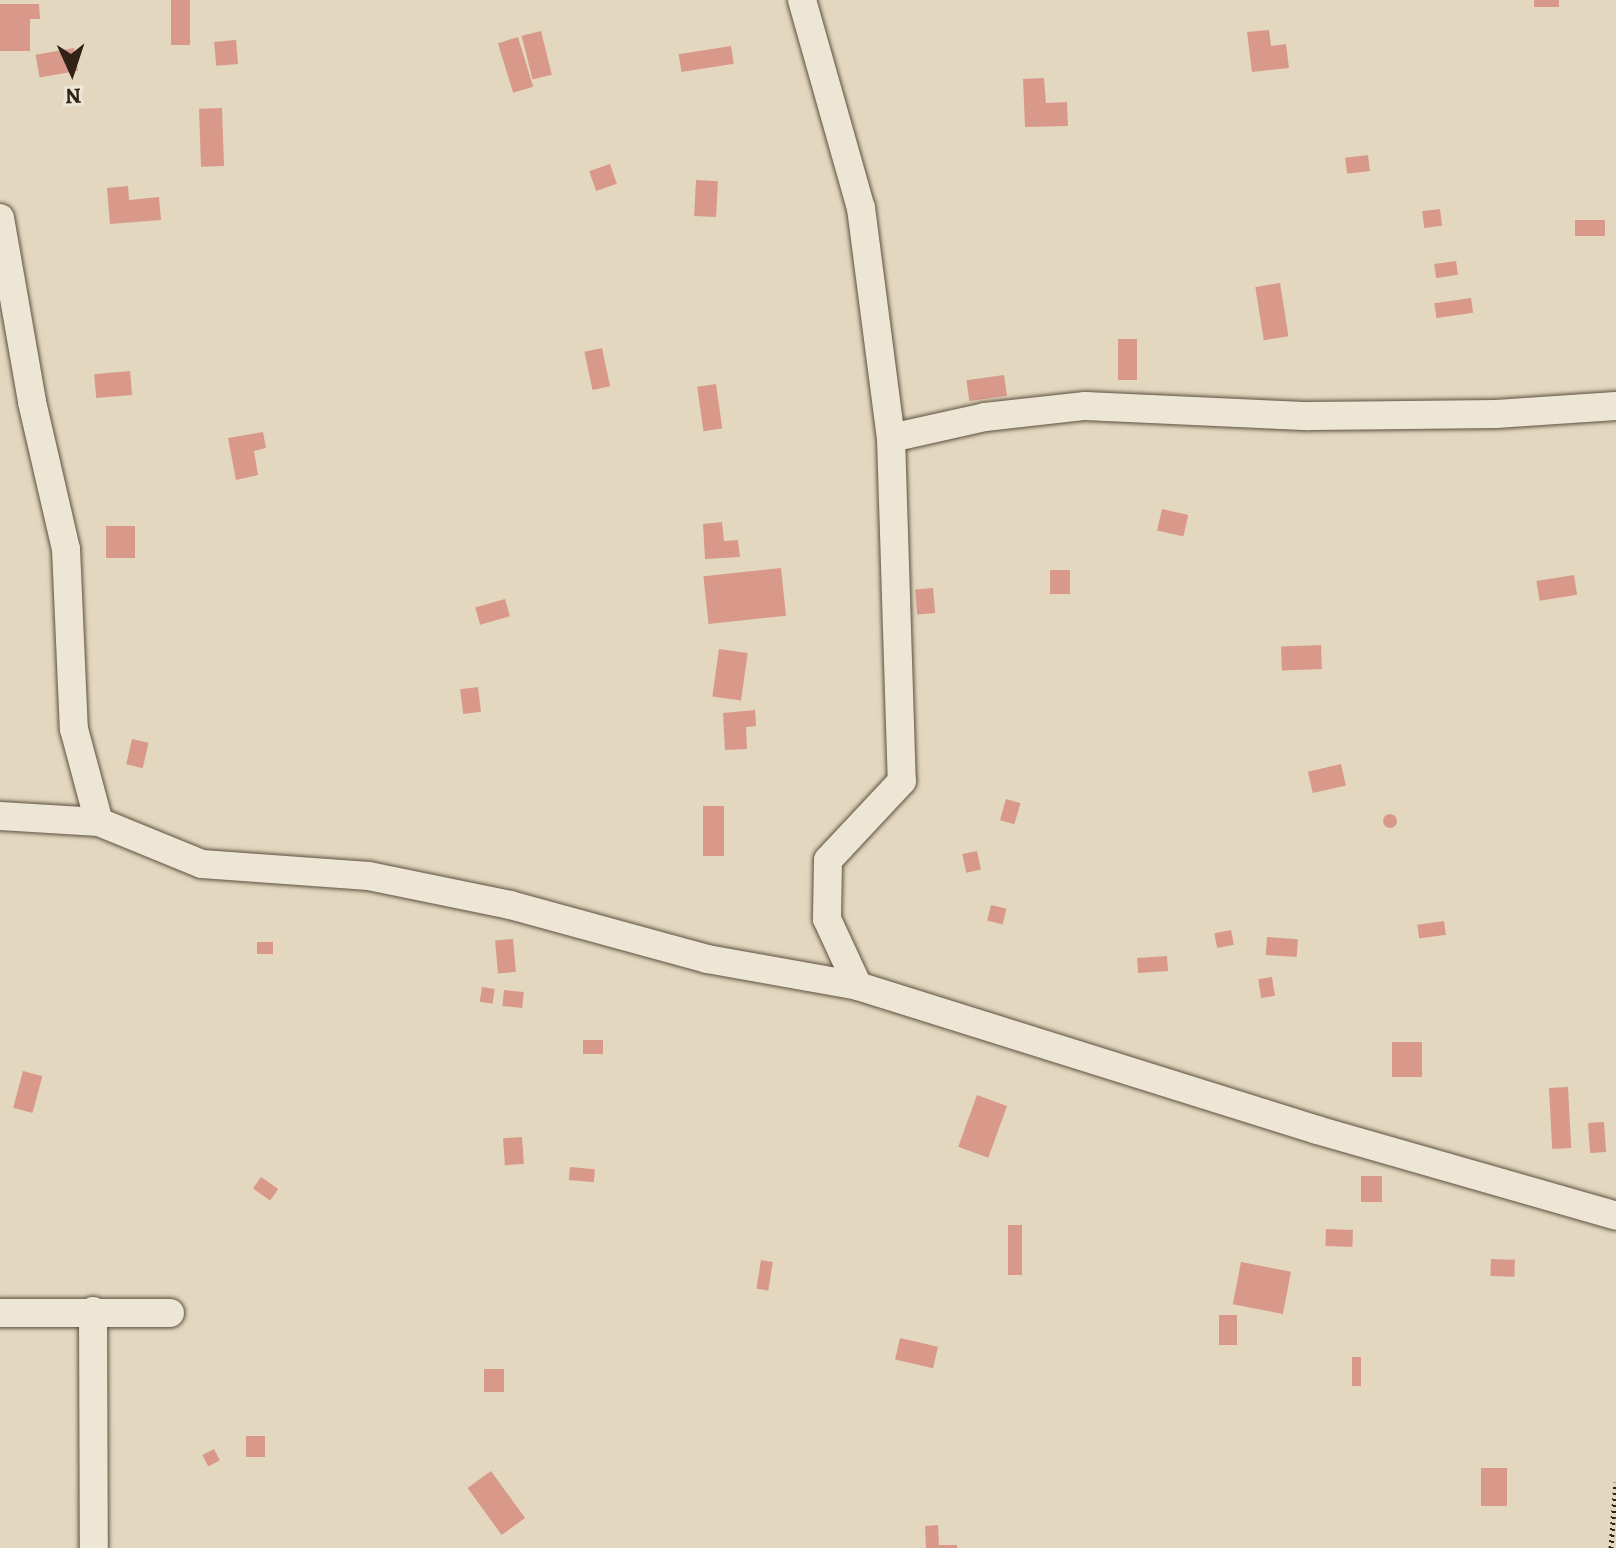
<!DOCTYPE html>
<style>
body{margin:0}
#map{position:relative;width:1616px;height:1548px;overflow:hidden;background:#e3d8bf;font-family:Alegreya,serif}
div>[style]{position:absolute}
.building>*{inset:0;background:#d8998b;transform-origin:0 0}
.round{border-radius:50%}
.path>*{height:5px;margin-top:-2.5px;transform-origin:0;background:repeating-linear-gradient(90deg,#302316 0 2px,transparent 0 6px)}
.roads{filter:drop-shadow(0 0 2px #5d5040) drop-shadow(0 0 2px #5d5040)}
.street>*{height:28px;margin:-14px;padding:0 14px;transform-origin:14px;border-radius:14px;background:#ede6d5}
span{translate:-50% -50%;white-space:nowrap;text-align:center;line-height:1.15;-webkit-text-stroke:7px #ede6d5;paint-order:stroke}
.north{position:absolute;left:32px;top:32px;width:80px;height:80px;-webkit-text-stroke:6px #ede6d5;paint-order:stroke;rotate:177deg;font-size:22px;font-weight:700;line-height:32px;text-align:center;color:#302316}
.north::after{content:'';display:block;margin:auto;width:28px;height:36px;background:#302316;clip-path:polygon(50% 0,100% 100%,50% 72%,0 100%)}
</style>
<div id="map">
<div class="building">
<i style="left:171px;top:0;width:19px;height:45px"></i>
<i style="left:1534px;top:0;width:25px;height:7px"></i>
<i style="clip-path:polygon(0 4px,39px 4px,40px 19px,30px 19px,30px 51px,0 51px)"></i>
<i style="clip-path:polygon(1269px 30px,1271px 46px,1286px 44px,1289px 68px,1252px 72px,1247px 32px)"></i>
<i style="left:541px;top:31px;width:45px;height:20px;rotate:76deg"></i>
<i style="left:518px;top:37px;width:52px;height:21px;rotate:73deg"></i>
<i style="left:236px;top:40px;width:24px;height:22px;rotate:85deg"></i>
<i style="left:731px;top:46px;width:18px;height:53px;rotate:81deg"></i>
<i style="left:74px;top:48px;width:23px;height:39px;rotate:80deg"></i>
<i style="clip-path:polygon(1044px 78px,1046px 103px,1067px 102px,1068px 126px,1025px 127px,1023px 79px)"></i>
<i style="left:222px;top:108px;width:58px;height:23px;rotate:88deg"></i>
<i style="left:1368px;top:155px;width:16px;height:23px;rotate:83deg"></i>
<i style="left:610px;top:164px;width:21px;height:22px;rotate:71deg"></i>
<i style="left:696px;top:180px;width:22px;height:36px;rotate:3deg"></i>
<i style="clip-path:polygon(128px 186px,129px 200px,159px 197px,161px 220px,110px 224px,107px 188px)"></i>
<i style="left:1440px;top:209px;width:17px;height:18px;rotate:83deg"></i>
<i style="left:1575px;top:220px;width:30px;height:16px"></i>
<i style="left:1456px;top:261px;width:14px;height:22px;rotate:82deg"></i>
<i style="left:1280px;top:283px;width:54px;height:25px;rotate:81deg"></i>
<i style="left:1471px;top:298px;width:15px;height:37px;rotate:82deg"></i>
<i style="left:1118px;top:339px;width:19px;height:41px"></i>
<i style="left:602px;top:348px;width:39px;height:18px;rotate:78deg"></i>
<i style="left:130px;top:371px;width:24px;height:36px;rotate:85deg"></i>
<i style="left:1004px;top:375px;width:21px;height:38px;rotate:82deg"></i>
<i style="left:716px;top:384px;width:45px;height:19px;rotate:82deg"></i>
<i style="clip-path:polygon(263px 432px,266px 448px,254px 451px,258px 475px,236px 480px,228px 438px)"></i>
<i style="left:1162px;top:509px;width:27px;height:22px;rotate:13deg"></i>
<i style="clip-path:polygon(722px 522px,724px 541px,738px 540px,740px 557px,705px 559px,703px 524px)"></i>
<i style="left:106px;top:526px;width:29px;height:32px"></i>
<i style="left:781px;top:568px;width:48px;height:78px;rotate:84deg"></i>
<i style="left:1050px;top:570px;width:20px;height:24px"></i>
<i style="left:1574px;top:575px;width:20px;height:38px;rotate:81deg"></i>
<i style="left:933px;top:588px;width:25px;height:18px;rotate:85deg"></i>
<i style="left:505px;top:599px;width:18px;height:31px;rotate:74deg"></i>
<i style="left:1321px;top:645px;width:24px;height:40px;rotate:88deg"></i>
<i style="left:719px;top:649px;width:29px;height:48px;rotate:8deg"></i>
<i style="left:478px;top:687px;width:25px;height:18px;rotate:83deg"></i>
<i style="clip-path:polygon(755px 710px,756px 726px,746px 727px,747px 749px,725px 750px,723px 713px)"></i>
<i style="left:132px;top:739px;width:17px;height:26px;rotate:13deg"></i>
<i style="left:1341px;top:764px;width:22px;height:34px;rotate:77deg"></i>
<i style="left:1006px;top:799px;width:15px;height:22px;rotate:16deg"></i>
<i style="left:703px;top:806px;width:21px;height:50px"></i>
<i class="round" style="left:1383px;top:814px;width:14px;height:14px"></i>
<i style="left:977px;top:851px;width:19px;height:15px;rotate:78deg"></i>
<i style="left:991px;top:905px;width:16px;height:16px;rotate:14deg"></i>
<i style="left:1444px;top:921px;width:14px;height:27px;rotate:82deg"></i>
<i style="left:1231px;top:930px;width:15px;height:17px;rotate:79deg"></i>
<i style="left:1267px;top:937px;width:31px;height:18px;rotate:4deg"></i>
<i style="left:513px;top:939px;width:33px;height:18px;rotate:85deg"></i>
<i style="left:257px;top:942px;width:16px;height:12px"></i>
<i style="left:1167px;top:956px;width:15px;height:30px;rotate:86deg"></i>
<i style="left:1272px;top:977px;width:19px;height:14px;rotate:81deg"></i>
<i style="left:482px;top:987px;width:13px;height:15px;rotate:9deg"></i>
<i style="left:504px;top:990px;width:20px;height:16px;rotate:6deg"></i>
<i style="left:583px;top:1040px;width:20px;height:14px"></i>
<i style="left:1392px;top:1042px;width:30px;height:35px"></i>
<i style="left:23px;top:1071px;width:20px;height:38px;rotate:15deg"></i>
<i style="left:1568px;top:1087px;width:61px;height:19px;rotate:87deg"></i>
<i style="left:977px;top:1095px;width:32px;height:55px;rotate:20deg"></i>
<i style="left:1604px;top:1122px;width:30px;height:16px;rotate:86deg"></i>
<i style="left:522px;top:1137px;width:27px;height:19px;rotate:86deg"></i>
<i style="left:570px;top:1167px;width:25px;height:13px;rotate:5deg"></i>
<i style="left:1361px;top:1176px;width:21px;height:26px"></i>
<i style="left:261px;top:1177px;width:21px;height:14px;rotate:35deg"></i>
<i style="left:1008px;top:1225px;width:14px;height:50px"></i>
<i style="left:1326px;top:1229px;width:27px;height:17px;rotate:2deg"></i>
<i style="left:1491px;top:1259px;width:24px;height:17px;rotate:2deg"></i>
<i style="left:761px;top:1260px;width:12px;height:29px;rotate:9deg"></i>
<i style="left:1241px;top:1262px;width:51px;height:43px;rotate:11deg"></i>
<i style="left:1219px;top:1315px;width:18px;height:30px"></i>
<i style="left:900px;top:1338px;width:39px;height:22px;rotate:13deg"></i>
<i style="left:1352px;top:1357px;width:9px;height:29px"></i>
<i style="left:504px;top:1369px;width:23px;height:20px;rotate:90deg"></i>
<i style="left:246px;top:1436px;width:19px;height:21px"></i>
<i style="left:214px;top:1449px;width:13px;height:13px;rotate:63deg"></i>
<i style="left:1481px;top:1468px;width:26px;height:38px"></i>
<i style="left:491px;top:1471px;width:58px;height:29px;rotate:54deg"></i>
<i style="clip-path:polygon(938px 1525px,939px 1545px,957px 1545px,957px 1548px,926px 1548px,925px 1526px)"></i>
</div>
<div class="path">
<i style="left:1611px;top:1548px;width:66px;rotate:-85.7deg"></i>
</div>
<div class="roads">
<div class="street">
<i style="left:802px;top:0;width:216px;rotate:74.2deg"></i>
<i style="left:861px;top:208px;width:232px;rotate:82.6deg"></i>
<i style="left:891px;top:438px;width:343px;rotate:88.2deg"></i>
<i style="left:902px;top:781px;width:108px;rotate:133.1deg"></i>
<i style="left:828px;top:860px;width:59px;rotate:91deg"></i>
<i style="left:827px;top:919px;width:74px;rotate:65.2deg"></i>
<i style="left:0;top:218px;width:187px;rotate:80.1deg"></i>
<i style="left:32px;top:402px;width:151px;rotate:77deg"></i>
<i style="left:66px;top:549px;width:180px;rotate:87.5deg"></i>
<i style="left:74px;top:729px;width:96px;rotate:75deg"></i>
<i style="left:99px;top:822px;width:111px;rotate:22.2deg"></i>
<i style="left:202px;top:864px;width:167px;rotate:4.1deg"></i>
<i style="left:369px;top:876px;width:144px;rotate:11.6deg"></i>
<i style="left:510px;top:905px;width:204px;rotate:15.3deg"></i>
<i style="left:707px;top:959px;width:153px;rotate:10.1deg"></i>
<i style="left:858px;top:986px;width:481px;rotate:17.4deg"></i>
<i style="left:1317px;top:1130px;width:311px;rotate:16deg"></i>
<i style="left:891px;top:438px;width:96px;rotate:-12.6deg"></i>
<i style="left:985px;top:417px;width:101px;rotate:-6.3deg"></i>
<i style="left:1085px;top:406px;width:224px;rotate:2.6deg"></i>
<i style="left:1309px;top:416px;width:187px;rotate:-0.6deg"></i>
<i style="left:1496px;top:414px;width:120px;rotate:-3.8deg"></i>
<i style="left:0;top:816px;width:99px;rotate:3.5deg"></i>
<i style="left:93px;top:1311px;width:237px;rotate:89.8deg"></i>
<i style="left:0;top:1313px;width:170px"></i>
</div>
</div>
<div class="north">N</div>
</div>
